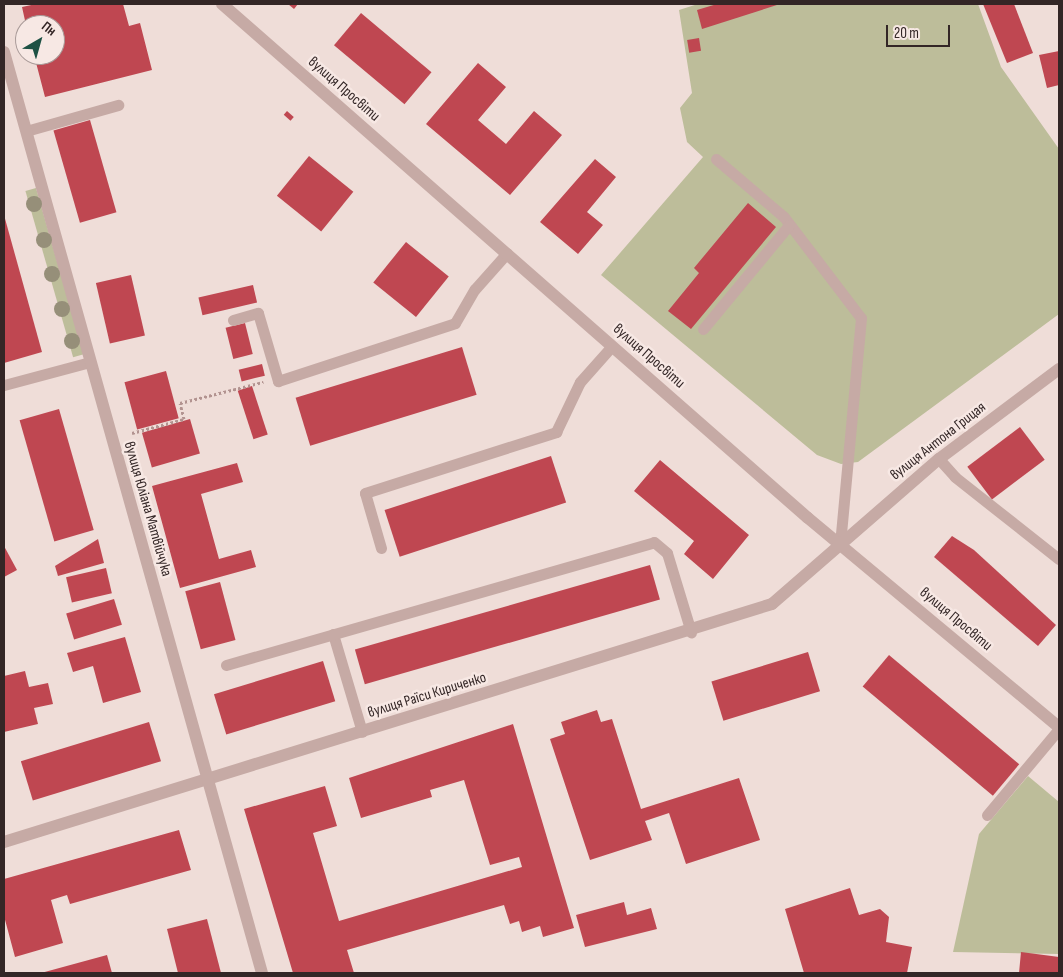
<!DOCTYPE html>
<meta charset="utf-8">
<style>
body{margin:0}
#map{position:relative;width:1063px;height:977px;overflow:hidden;background:#efddd8;font-family:"Sofia Sans Condensed",sans-serif}
div>[style]{position:absolute}
.green>*{inset:0;background:#bdbd9a;transform-origin:0 0}
.building>*{inset:0;background:#bf4751;transform-origin:0 0}
.path>*{height:3px;margin-top:-1.5px;transform-origin:0;background:repeating-linear-gradient(90deg,#b29390 0 2.5px,transparent 0 5px)}
.service>*{height:11px;margin:-5.5px;padding:0 5.5px;transform-origin:5.5px;border-radius:5.5px;background:#c6aaa5}
.minor>*{height:12px;margin:-6px;padding:0 6px;transform-origin:6px;border-radius:6px;background:#c6aaa5}
.tertiary>*{height:12px;margin:-6px;padding:0 6px;transform-origin:6px;border-radius:6px;background:#c6aaa5}
.trees>*{width:16px;height:16px;margin:-8px;border-radius:50%;background:#968f79}
span{translate:-50% -50%;white-space:nowrap;text-align:center;line-height:1.15;-webkit-text-stroke:5px #f7e8e4;paint-order:stroke}
.street-label{font-size:15px;color:#332626}
.frame{position:absolute;inset:0;border:5px solid #332626;pointer-events:none}
.north{position:absolute;left:15px;top:15px;width:50px;height:50px;box-sizing:border-box;background:#f7e8e4;border:1px solid #a99a98;border-radius:50%;rotate:38deg;font-size:14px;font-weight:700;line-height:20px;text-align:center;color:#332626}
.north::after{content:'';display:block;margin:auto;width:18px;height:22px;background:#1e5144;clip-path:polygon(50% 0,100% 100%,50% 72%,0 100%)}
.scale{position:absolute;left:886px;top:25px;width:64px;height:22px;box-sizing:border-box;border:2px solid #332626;border-top:0;padding-left:6px;font-size:15px;line-height:18px;white-space:nowrap;color:#332626;-webkit-text-stroke:4px #f7e8e4;paint-order:stroke}
</style>
<div id="map">
<div class="green">
<i style="clip-path:polygon(698px 4px,978px 4px,1001px 67px,1059px 149px,1059px 314px,858px 462px,841px 464px,817px 455px,601px 275px,703px 157px,687px 142px,680px 108px,692px 93px,679px 10px)"></i>
<i style="left:36px;top:188px;width:173px;height:11px;rotate:74deg"></i>
<i style="clip-path:polygon(1028px 776px,1059px 802px,1059px 954px,953px 952px,979px 834px)"></i>
</div>
<div class="building">
<i style="clip-path:polygon(36px 4px,123px 4px,129px 26px,140px 23px,152px 70px,45px 97px,34px 55px,55px 55px,55px 25px,26px 25px,22px 7px)"></i>
<i style="clip-path:polygon(288px 4px,298px 4px,294px 9px)"></i>
<i style="clip-path:polygon(717px 4px,780px 4px,702px 29px,697px 10px)"></i>
<i style="clip-path:polygon(983px 4px,1014px 4px,1033px 53px,1007px 63px)"></i>
<i style="left:361px;top:13px;width:92px;height:42px;rotate:40deg"></i>
<i style="left:699px;top:38px;width:13px;height:12px;rotate:81deg"></i>
<i style="clip-path:polygon(1059px 51px,1059px 85px,1047px 88px,1039px 55px)"></i>
<i style="clip-path:polygon(478px 63px,506px 87px,478px 120px,506px 144px,534px 111px,562px 135px,510px 195px,426px 124px)"></i>
<i style="left:287px;top:111px;width:9px;height:5px;rotate:41deg"></i>
<i style="left:90px;top:120px;width:96px;height:38px;rotate:74deg"></i>
<i style="left:309px;top:156px;width:57px;height:51px;rotate:39deg"></i>
<i style="clip-path:polygon(595px 159px,616px 177px,587px 212px,603px 225px,578px 254px,540px 222px)"></i>
<i style="clip-path:polygon(748px 203px,776px 227px,691px 329px,668px 311px,699px 273px,694px 268px)"></i>
<i style="clip-path:polygon(4px 215px,42px 352px,4px 363px)"></i>
<i style="left:406px;top:242px;width:55px;height:52px;rotate:39deg"></i>
<i style="left:131px;top:275px;width:62px;height:36px;rotate:77deg"></i>
<i style="left:253px;top:285px;width:18px;height:56px;rotate:77deg"></i>
<i style="left:245px;top:323px;width:32px;height:20px;rotate:76deg"></i>
<i style="left:462px;top:347px;width:50px;height:174px;rotate:73deg"></i>
<i style="left:262px;top:364px;width:12px;height:24px;rotate:76deg"></i>
<i style="left:166px;top:371px;width:49px;height:43px;rotate:75deg"></i>
<i style="left:252px;top:386px;width:51px;height:15px;rotate:72deg"></i>
<i style="left:59px;top:409px;width:126px;height:41px;rotate:74deg"></i>
<i style="left:190px;top:419px;width:36px;height:50px;rotate:74deg"></i>
<i style="left:1020px;top:427px;width:41px;height:66px;rotate:53deg"></i>
<i style="left:551px;top:456px;width:49px;height:175px;rotate:72deg"></i>
<i style="clip-path:polygon(660px 460px,749px 535px,713px 579px,684px 554px,694px 541px,634px 491px)"></i>
<i style="clip-path:polygon(237px 463px,243px 482px,201px 494px,219px 559px,251px 550px,256px 567px,180px 588px,152px 486px)"></i>
<i style="clip-path:polygon(952px 536px,974px 550px,1056px 625px,1038px 646px,934px 557px)"></i>
<i style="clip-path:polygon(98px 539px,104px 563px,58px 576px,55px 566px)"></i>
<i style="clip-path:polygon(4px 546px,17px 570px,4px 577px)"></i>
<i style="left:650px;top:565px;width:36px;height:307px;rotate:74deg"></i>
<i style="left:106px;top:568px;width:26px;height:41px;rotate:77deg"></i>
<i style="left:220px;top:582px;width:60px;height:36px;rotate:75deg"></i>
<i style="left:114px;top:599px;width:27px;height:50px;rotate:73deg"></i>
<i style="clip-path:polygon(125px 637px,141px 692px,103px 703px,93px 666px,73px 672px,67px 653px)"></i>
<i style="left:808px;top:652px;width:41px;height:101px;rotate:73deg"></i>
<i style="left:889px;top:655px;width:170px;height:41px;rotate:40deg"></i>
<i style="left:323px;top:661px;width:42px;height:114px;rotate:73deg"></i>
<i style="clip-path:polygon(25px 671px,29px 687px,48px 683px,53px 704px,34px 708px,38px 724px,4px 732px,4px 676px)"></i>
<i style="clip-path:polygon(597px 710px,601px 722px,612px 719px,641px 809px,739px 778px,760px 840px,686px 864px,669px 813px,645px 821px,652px 840px,590px 860px,550px 739px,565px 734px,561px 722px)"></i>
<i style="left:149px;top:722px;width:41px;height:134px;rotate:73deg"></i>
<i style="clip-path:polygon(513px 724px,574px 928px,543px 937px,540px 926px,522px 932px,519px 921px,510px 924px,504px 905px,347px 950px,354px 973px,293px 973px,244px 809px,325px 786px,337px 826px,313px 833px,339px 921px,522px 867px,519px 857px,490px 865px,464px 780px,430px 790px,432px 797px,361px 818px,349px 778px)"></i>
<i style="clip-path:polygon(179px 830px,191px 870px,70px 904px,67px 895px,51px 900px,63px 943px,15px 957px,4px 916px,4px 879px)"></i>
<i style="clip-path:polygon(850px 888px,859px 915px,880px 909px,889px 917px,886px 942px,912px 947px,907px 973px,804px 973px,785px 909px)"></i>
<i style="clip-path:polygon(624px 902px,627px 915px,651px 908px,657px 929px,585px 947px,576px 915px)"></i>
<i style="clip-path:polygon(207px 919px,221px 973px,178px 973px,167px 929px)"></i>
<i style="clip-path:polygon(1021px 952px,1059px 957px,1059px 973px,1019px 973px)"></i>
<i style="clip-path:polygon(107px 955px,112px 973px,41px 973px)"></i>
</div>
<div class="path">
<i style="left:132px;top:433px;width:54px;rotate:-15.1deg"></i>
<i style="left:184px;top:419px;width:16px;rotate:-104deg"></i>
<i style="left:180px;top:403px;width:86px;rotate:-14.2deg"></i>
</div>
<div class="service">
<i style="left:26px;top:131px;width:96px;rotate:-15.8deg"></i>
<i style="left:716px;top:159px;width:89px;rotate:40.5deg"></i>
<i style="left:784px;top:217px;width:127px;rotate:52.7deg"></i>
<i style="left:861px;top:318px;width:226px;rotate:95.3deg"></i>
<i style="left:233px;top:320px;width:26px;rotate:-16deg"></i>
<i style="left:258px;top:313px;width:71px;rotate:73.6deg"></i>
<i style="left:278px;top:381px;width:186px;rotate:-18.1deg"></i>
<i style="left:455px;top:323px;width:39px;rotate:-60deg"></i>
<i style="left:475px;top:289px;width:48px;rotate:-48.4deg"></i>
<i style="left:703px;top:329px;width:135px;rotate:-50.4deg"></i>
<i style="left:4px;top:385px;width:89px;rotate:-15deg"></i>
<i style="left:939px;top:459px;width:24px;rotate:48deg"></i>
<i style="left:955px;top:477px;width:132px;rotate:38.3deg"></i>
<i style="left:381px;top:548px;width:57px;rotate:-106.2deg"></i>
<i style="left:365px;top:493px;width:201px;rotate:-17.7deg"></i>
<i style="left:556px;top:432px;width:55px;rotate:-64.4deg"></i>
<i style="left:580px;top:382px;width:48px;rotate:-48.4deg"></i>
<i style="left:333px;top:634px;width:102px;rotate:73.5deg"></i>
<i style="left:226px;top:665px;width:445px;rotate:-16deg"></i>
<i style="left:654px;top:542px;width:17px;rotate:40deg"></i>
<i style="left:667px;top:553px;width:83px;rotate:73.1deg"></i>
<i style="left:987px;top:815px;width:112px;rotate:-50.1deg"></i>
</div>
<div class="minor">
<i style="left:222px;top:4px;width:779px;rotate:41.26deg"></i>
<i style="left:808px;top:518px;width:327px;rotate:39.8deg"></i>
<i style="left:4px;top:842px;width:804px;rotate:-17.22deg"></i>
<i style="left:772px;top:604px;width:221px;rotate:-41deg"></i>
<i style="left:939px;top:459px;width:150px;rotate:-36.9deg"></i>
</div>
<div class="tertiary">
<i style="left:4px;top:52px;width:956px;rotate:74.35deg"></i>
</div>
<div class="trees">
<i style="left:34px;top:204px"></i>
<i style="left:44px;top:240px"></i>
<i style="left:52px;top:274px"></i>
<i style="left:62px;top:309px"></i>
<i style="left:72px;top:341px"></i>
</div>
<div class="street-label">
<span style="left:344px;top:89px;rotate:41deg">вулиця Просвіти</span>
<span style="left:649px;top:356px;rotate:41deg">вулиця Просвіти</span>
<span style="left:938px;top:441px;rotate:-38deg">вулиця Антона Грицая</span>
<span style="left:148px;top:509px;rotate:74deg">вулиця Юліана Матвійчука</span>
<span style="left:956px;top:619px;rotate:40deg">вулиця Просвіти</span>
<span style="left:427px;top:695px;rotate:-17deg">вулиця Раїси Кириченко</span>
</div>
<div class="frame"></div>
<div class="north">Пн</div>
<div class="scale">20 m</div>
</div>
